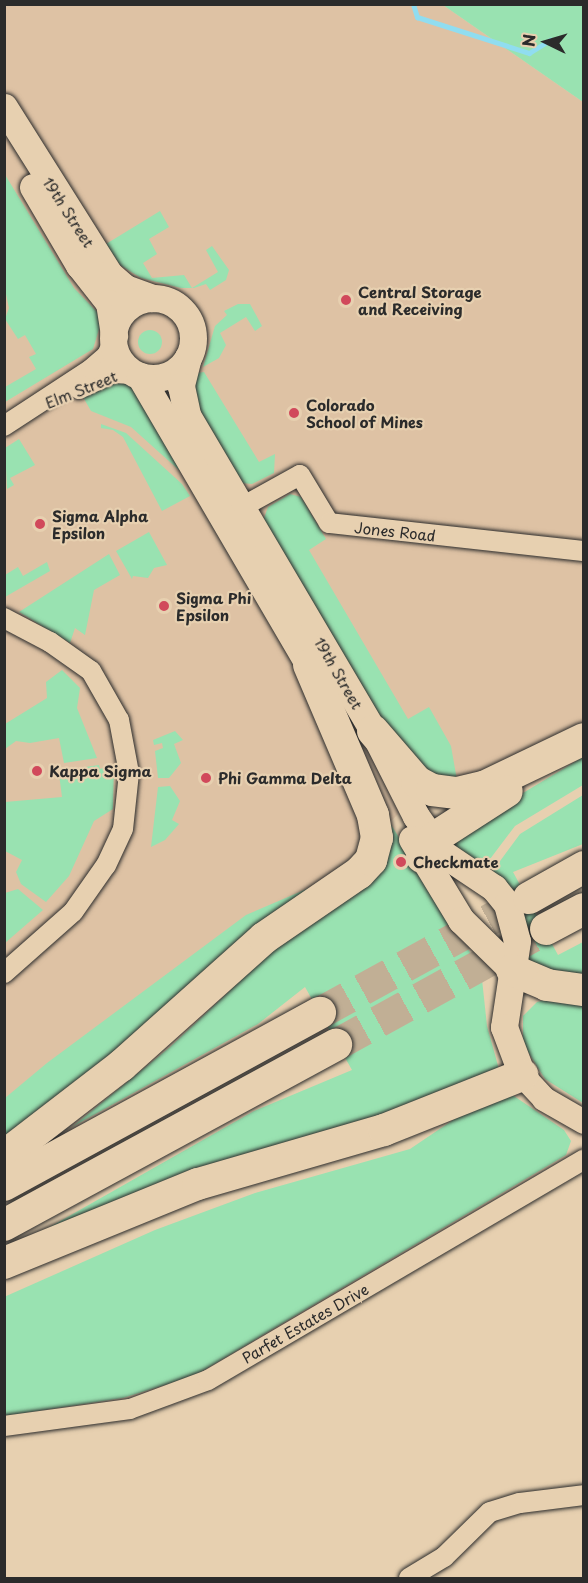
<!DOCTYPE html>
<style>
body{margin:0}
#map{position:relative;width:588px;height:1583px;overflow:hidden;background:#e7d0b0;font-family:"Playpen Sans",sans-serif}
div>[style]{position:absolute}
.built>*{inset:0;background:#dec2a4}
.green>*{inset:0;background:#99e2b1}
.round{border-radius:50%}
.stream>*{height:5px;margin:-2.5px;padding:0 2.5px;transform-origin:2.5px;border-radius:2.5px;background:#90ddf0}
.trunk-tunnel>*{height:32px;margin-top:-16px;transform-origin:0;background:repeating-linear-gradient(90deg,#c1af95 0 32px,transparent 0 48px)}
.roads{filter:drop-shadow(0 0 2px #2b2b2b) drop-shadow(0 0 2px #2b2b2b)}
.minor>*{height:20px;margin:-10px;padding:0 10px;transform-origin:10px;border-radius:10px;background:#e7d0b0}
.tertiary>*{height:24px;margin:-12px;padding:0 12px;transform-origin:12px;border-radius:12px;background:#e7d0b0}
.secondary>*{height:27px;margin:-13.5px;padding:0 13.5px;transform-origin:13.5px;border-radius:13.5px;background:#e7d0b0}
.secondary>.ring{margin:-13.5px;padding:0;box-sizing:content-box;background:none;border:27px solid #e7d0b0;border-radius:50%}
.trunk>*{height:32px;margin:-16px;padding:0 16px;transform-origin:16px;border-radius:16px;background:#e7d0b0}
.dots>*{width:16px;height:16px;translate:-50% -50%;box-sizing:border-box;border:3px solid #e7d0b0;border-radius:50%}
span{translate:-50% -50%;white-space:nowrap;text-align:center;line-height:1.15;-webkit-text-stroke:4.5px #e7d0b0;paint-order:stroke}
.street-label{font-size:15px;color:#2b2b2b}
.poi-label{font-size:15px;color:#2b2b2b;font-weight:700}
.left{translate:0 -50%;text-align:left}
.frame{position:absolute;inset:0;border:6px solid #2b2b2b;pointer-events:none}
.north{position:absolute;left:516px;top:12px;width:60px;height:60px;-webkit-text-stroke:4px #e7d0b0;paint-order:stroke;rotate:275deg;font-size:16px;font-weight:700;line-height:24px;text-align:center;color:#2b2b2b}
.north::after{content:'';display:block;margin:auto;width:21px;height:27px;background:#2b2b2b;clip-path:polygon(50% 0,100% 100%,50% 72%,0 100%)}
</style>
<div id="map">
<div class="built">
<i style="clip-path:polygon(5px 5px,443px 5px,583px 102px,583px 725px,480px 779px,430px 781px,365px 848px,358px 863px,5px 1136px)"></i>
</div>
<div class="green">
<i style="clip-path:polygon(443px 5px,583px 5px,583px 102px)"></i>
<i style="clip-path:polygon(4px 173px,74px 288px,97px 312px,100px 326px,93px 349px,5px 402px,5px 387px,36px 369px,29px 357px,36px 354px,25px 335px,18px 339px,5px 319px,9px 308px,4px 285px)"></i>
<i style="clip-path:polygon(160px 211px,169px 227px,149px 239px,157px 254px,143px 263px,152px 278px,184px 275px,192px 288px,218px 272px,206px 250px,212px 246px,229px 270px,226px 280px,210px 290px,206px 284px,194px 288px,181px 288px,141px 278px,120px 265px,106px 244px)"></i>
<i style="clip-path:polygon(238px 304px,250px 304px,262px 326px,255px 331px,246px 317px,220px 333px,226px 345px,219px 358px,203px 367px,215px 326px,227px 315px,224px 311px)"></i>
<i class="round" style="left:138px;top:330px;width:24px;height:24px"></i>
<i style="clip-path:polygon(204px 372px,259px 462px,275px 454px,274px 473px,252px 484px,241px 483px,203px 423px,193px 396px,197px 373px)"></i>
<i style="clip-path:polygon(129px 381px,190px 480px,131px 427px,91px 411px,83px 397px,107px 382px)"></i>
<i style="clip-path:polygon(101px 424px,126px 433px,182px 484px,190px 496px,162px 511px,123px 437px,113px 430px,101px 428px)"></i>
<i style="clip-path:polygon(19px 439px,35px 465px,10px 478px,14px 485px,7px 489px,5px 448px)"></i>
<i style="clip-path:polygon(290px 494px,301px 497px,326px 539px,309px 550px,408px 719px,429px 707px,451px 746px,458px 786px,438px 783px,394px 743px,263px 521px,268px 507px)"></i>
<i style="clip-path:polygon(149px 532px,167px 565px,154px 568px,148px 578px,133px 576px,132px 579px,116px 551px)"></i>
<i style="clip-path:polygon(109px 554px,120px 575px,94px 590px,85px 635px,75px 628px,70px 643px,19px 612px)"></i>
<i style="clip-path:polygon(47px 562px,50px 571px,5px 597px,5px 575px,18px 567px,23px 576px)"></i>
<i style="clip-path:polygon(62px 670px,80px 688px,77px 708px,97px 758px,64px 763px,59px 738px,30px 743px,16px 741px,5px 749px,5px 724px,47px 698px,46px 682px)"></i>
<i style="clip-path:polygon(175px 731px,183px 740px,174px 744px,181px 763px,169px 778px,158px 778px,155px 751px,163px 748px,162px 743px,154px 745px,153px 740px)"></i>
<i style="clip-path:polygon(583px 757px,583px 785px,515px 826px,481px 871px,443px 841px)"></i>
<i style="clip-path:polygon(114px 764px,113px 809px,94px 821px,69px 876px,46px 902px,21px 884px,16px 872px,22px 860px,5px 851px,5px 802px,62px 797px,59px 774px,65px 770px,99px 765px,100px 769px)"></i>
<i style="clip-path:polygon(170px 786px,180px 801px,172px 820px,179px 824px,165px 840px,151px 847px,158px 787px)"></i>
<i style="clip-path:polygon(583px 795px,583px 844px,513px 872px,558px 955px,583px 942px,583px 983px,527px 967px,489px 876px,520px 834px)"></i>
<i style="clip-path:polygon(377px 802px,481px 970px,487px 1026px,500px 1073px,4px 1253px,254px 1111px,352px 1070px,305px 987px,258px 1024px,72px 1127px,170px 1047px,273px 950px,371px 877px)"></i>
<i style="clip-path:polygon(323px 882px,85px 1076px,5px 1136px,5px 1098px,47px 1063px,246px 915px)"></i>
<i style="clip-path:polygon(18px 889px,43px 910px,5px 943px,5px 893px)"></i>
<i style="clip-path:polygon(548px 999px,583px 1001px,583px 1103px,545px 1079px,523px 1044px,523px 1016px,537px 1002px)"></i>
<i style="clip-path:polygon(508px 1092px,564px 1130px,571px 1141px,566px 1155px,194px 1376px,123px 1398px,5px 1416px,4px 1297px,155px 1230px,255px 1193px,410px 1149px,456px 1118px)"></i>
</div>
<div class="stream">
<i style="left:413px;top:4px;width:14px;rotate:73deg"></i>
<i style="left:417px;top:17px;width:118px;rotate:17.8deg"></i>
<i style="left:529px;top:53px;width:25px;rotate:-32deg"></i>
</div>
<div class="trunk-tunnel">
<i style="left:320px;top:1013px;width:239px;rotate:-28.8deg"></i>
<i style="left:336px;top:1045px;width:240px;rotate:-28.9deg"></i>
</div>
<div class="roads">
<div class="minor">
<i style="left:79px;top:389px;width:38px;rotate:-25deg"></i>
<i style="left:114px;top:373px;width:22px;rotate:3deg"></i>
<i style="left:4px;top:426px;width:104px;rotate:-33.2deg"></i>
<i style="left:91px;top:369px;width:21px;rotate:-41deg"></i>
<i style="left:107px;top:355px;width:17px;rotate:-65deg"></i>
<i style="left:242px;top:507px;width:66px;rotate:-28.9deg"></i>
<i style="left:300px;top:475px;width:56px;rotate:58.9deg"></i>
<i style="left:329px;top:523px;width:257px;rotate:6.3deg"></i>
<i style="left:4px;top:618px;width:52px;rotate:27.6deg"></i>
<i style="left:50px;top:642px;width:50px;rotate:35.3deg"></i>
<i style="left:91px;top:671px;width:56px;rotate:60.3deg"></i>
<i style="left:119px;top:720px;width:54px;rotate:79.3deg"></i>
<i style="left:129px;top:773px;width:56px;rotate:96.1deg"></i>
<i style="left:123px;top:829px;width:40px;rotate:115deg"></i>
<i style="left:106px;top:865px;width:57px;rotate:125.1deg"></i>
<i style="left:73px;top:912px;width:92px;rotate:138.5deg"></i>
<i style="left:4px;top:1426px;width:127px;rotate:-7.7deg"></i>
<i style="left:130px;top:1409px;width:83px;rotate:-20.4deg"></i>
<i style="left:208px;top:1380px;width:436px;rotate:-30.4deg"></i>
<i style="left:409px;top:1578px;width:41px;rotate:-31deg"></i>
<i style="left:444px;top:1557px;width:64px;rotate:-44.4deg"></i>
<i style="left:490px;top:1512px;width:31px;rotate:-17deg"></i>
<i style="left:520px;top:1503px;width:64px;rotate:-7.1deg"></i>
</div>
<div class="tertiary">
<i style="left:522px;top:1075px;width:33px;rotate:47deg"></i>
<i style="left:544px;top:1099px;width:46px;rotate:29.9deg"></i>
</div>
<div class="secondary">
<i style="left:4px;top:107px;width:197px;rotate:57.8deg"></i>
<i style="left:109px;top:274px;width:21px;rotate:41deg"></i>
<i style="left:125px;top:288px;width:30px;rotate:20deg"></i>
<i style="left:33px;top:187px;width:91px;rotate:59.5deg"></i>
<i style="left:79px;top:265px;width:48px;rotate:51.7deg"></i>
<i style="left:109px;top:303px;width:33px;rotate:81deg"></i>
<i class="ring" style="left:113px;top:298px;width:53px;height:53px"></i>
<i style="left:188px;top:357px;width:30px;rotate:104deg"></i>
<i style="left:181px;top:386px;width:30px;rotate:78deg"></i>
<i style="left:187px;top:415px;width:367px;rotate:59.5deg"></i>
<i style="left:373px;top:731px;width:95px;rotate:63.2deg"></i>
<i style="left:416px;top:816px;width:45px;rotate:54.9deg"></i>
<i style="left:442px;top:853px;width:63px;rotate:33.9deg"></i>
<i style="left:494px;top:888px;width:21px;rotate:51deg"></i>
<i style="left:507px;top:904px;width:38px;rotate:75deg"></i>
<i style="left:517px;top:941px;width:87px;rotate:98.6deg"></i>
<i style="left:504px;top:1027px;width:51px;rotate:69.4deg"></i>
<i style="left:140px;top:376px;width:355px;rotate:59.7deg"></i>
<i style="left:412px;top:839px;width:95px;rotate:58.8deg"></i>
<i style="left:461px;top:920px;width:71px;rotate:44.4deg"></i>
</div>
<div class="trunk">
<i style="left:373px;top:731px;width:67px;rotate:49.2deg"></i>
<i style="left:417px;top:782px;width:17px;rotate:28deg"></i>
<i style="left:432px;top:790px;width:25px;rotate:7deg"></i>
<i style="left:457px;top:793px;width:28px;rotate:-13deg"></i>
<i style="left:484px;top:787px;width:111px;rotate:-25.6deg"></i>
<i style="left:422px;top:857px;width:19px;rotate:-62deg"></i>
<i style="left:431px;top:840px;width:90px;rotate:-32.8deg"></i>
<i style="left:529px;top:898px;width:63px;rotate:-29.4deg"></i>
<i style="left:546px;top:929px;width:43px;rotate:-27.8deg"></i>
<i style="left:512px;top:970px;width:38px;rotate:23deg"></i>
<i style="left:547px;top:985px;width:37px;rotate:8deg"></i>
<i style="left:4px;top:1156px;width:148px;rotate:-37.6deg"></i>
<i style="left:121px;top:1066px;width:192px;rotate:-41.8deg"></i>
<i style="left:264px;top:938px;width:115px;rotate:-34.4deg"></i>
<i style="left:359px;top:873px;width:18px;rotate:-47deg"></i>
<i style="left:371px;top:860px;width:23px;rotate:-75deg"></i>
<i style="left:377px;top:838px;width:23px;rotate:-100deg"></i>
<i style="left:373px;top:815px;width:163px;rotate:-113.1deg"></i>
<i style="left:4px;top:1185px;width:360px;rotate:-28.6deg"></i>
<i style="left:4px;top:1225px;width:378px;rotate:-28.5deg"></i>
<i style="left:4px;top:1263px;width:209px;rotate:-22.2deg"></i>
<i style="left:198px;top:1184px;width:194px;rotate:-16.2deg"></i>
<i style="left:384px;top:1130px;width:149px;rotate:-21.7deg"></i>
</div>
</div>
<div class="dots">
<i style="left:346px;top:300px;background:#d1495b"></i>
<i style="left:294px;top:413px;background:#d1495b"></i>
<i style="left:40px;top:524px;background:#d1495b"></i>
<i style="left:164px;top:606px;background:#d1495b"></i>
<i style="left:37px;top:771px;background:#d1495b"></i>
<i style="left:206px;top:778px;background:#d1495b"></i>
<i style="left:401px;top:862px;background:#d1495b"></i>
</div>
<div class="street-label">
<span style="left:69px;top:212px;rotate:57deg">19th Street</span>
<span style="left:81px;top:389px;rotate:-22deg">Elm Street</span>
<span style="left:395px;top:531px;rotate:6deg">Jones Road</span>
<span style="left:339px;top:673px;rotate:60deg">19th Street</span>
<span style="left:305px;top:1323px;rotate:-30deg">Parfet Estates Drive</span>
</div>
<div class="poi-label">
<span class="left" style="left:358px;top:300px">Central Storage<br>and Receiving</span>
<span class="left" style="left:306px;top:413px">Colorado<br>School of Mines</span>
<span class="left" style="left:52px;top:524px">Sigma Alpha<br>Epsilon</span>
<span class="left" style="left:176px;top:606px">Sigma Phi<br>Epsilon</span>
<span class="left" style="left:49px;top:771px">Kappa Sigma</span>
<span class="left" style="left:218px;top:778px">Phi Gamma Delta</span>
<span class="left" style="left:413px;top:862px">Checkmate</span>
</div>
<div class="frame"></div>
<div class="north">N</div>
</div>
